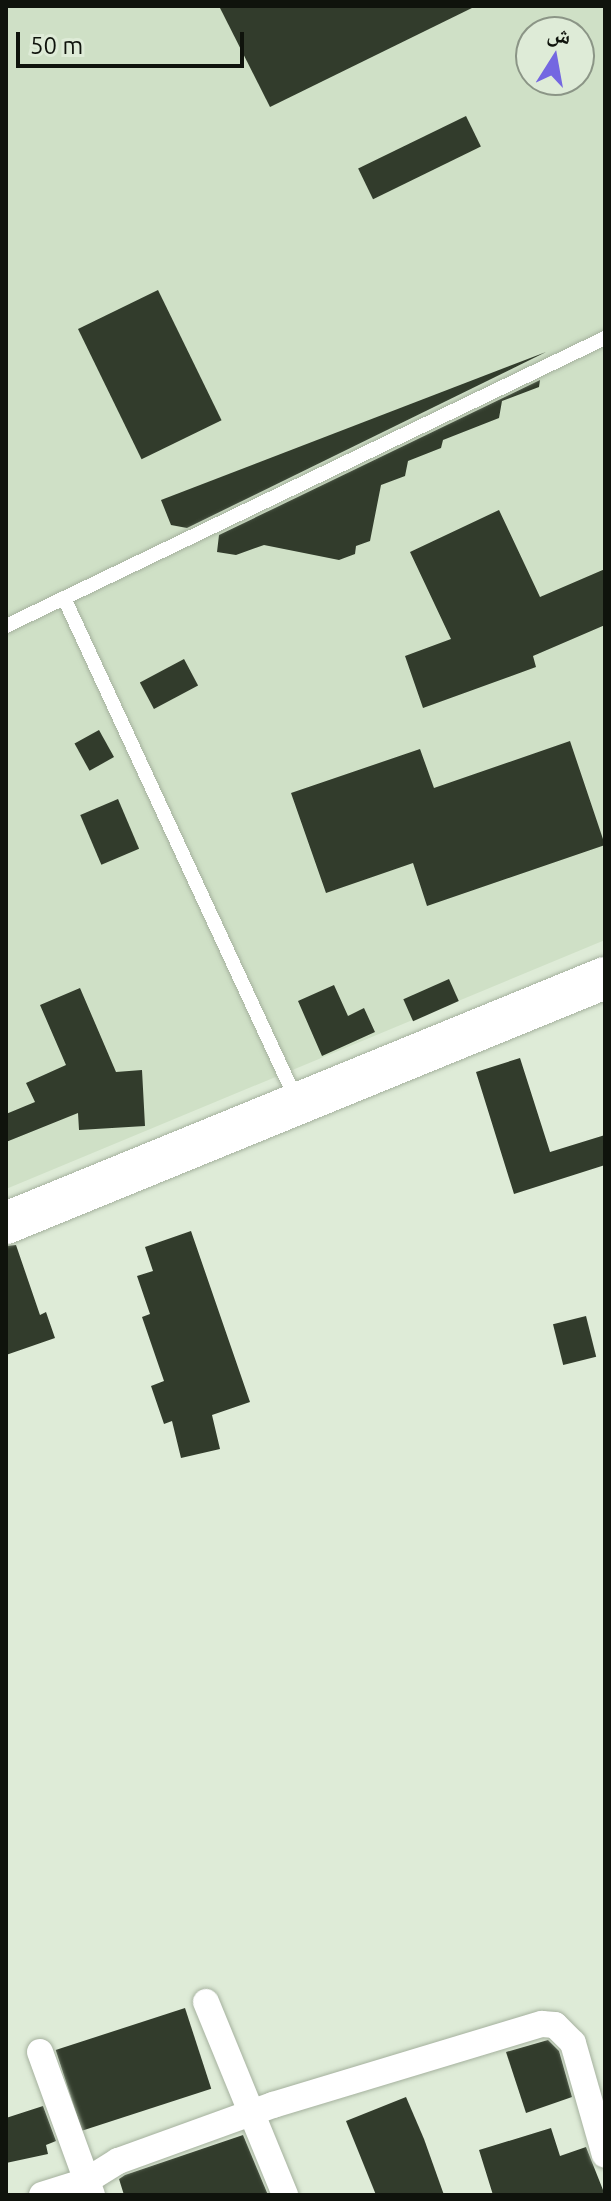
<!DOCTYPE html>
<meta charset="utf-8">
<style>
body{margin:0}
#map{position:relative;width:611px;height:2201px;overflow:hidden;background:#deebd7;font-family:Ubuntu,"Noto Naskh Arabic",sans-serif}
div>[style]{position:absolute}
.built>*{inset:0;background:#cfe0c6}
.building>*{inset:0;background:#323c2c;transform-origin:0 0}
.roads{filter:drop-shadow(0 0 2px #a5b19e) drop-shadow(0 0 2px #a5b19e)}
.lane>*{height:14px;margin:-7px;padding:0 7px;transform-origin:7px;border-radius:7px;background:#fff}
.street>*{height:26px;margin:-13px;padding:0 13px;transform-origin:13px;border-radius:13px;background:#fff}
.primary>*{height:42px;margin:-21px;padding:0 21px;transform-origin:21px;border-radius:21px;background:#fff}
span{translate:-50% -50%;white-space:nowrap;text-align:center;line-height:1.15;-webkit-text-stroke:8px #deebd7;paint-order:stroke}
.frame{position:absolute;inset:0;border:8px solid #0f130c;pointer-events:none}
.north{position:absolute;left:515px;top:16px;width:80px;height:80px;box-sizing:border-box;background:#deebd7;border:2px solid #8b9586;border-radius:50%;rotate:11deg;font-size:22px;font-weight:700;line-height:32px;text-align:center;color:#0f130c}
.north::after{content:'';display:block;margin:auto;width:28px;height:36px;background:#7467e1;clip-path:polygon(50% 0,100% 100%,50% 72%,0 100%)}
.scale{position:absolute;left:16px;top:32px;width:228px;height:36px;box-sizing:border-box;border:4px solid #0f130c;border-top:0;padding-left:10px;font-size:24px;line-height:28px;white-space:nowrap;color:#0f130c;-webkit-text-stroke:6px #deebd7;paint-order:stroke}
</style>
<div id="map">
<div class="built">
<i style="clip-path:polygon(evenodd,6px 6px,605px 6px,605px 940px,6px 1189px,6px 6px,531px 32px,579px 32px,579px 80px,531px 80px,531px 32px)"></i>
</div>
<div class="building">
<i style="clip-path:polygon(219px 6px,476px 6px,270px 107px)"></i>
<i style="left:466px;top:116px;width:34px;height:120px;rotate:64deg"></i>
<i style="left:158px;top:290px;width:145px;height:89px;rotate:64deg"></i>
<i style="clip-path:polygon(546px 352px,187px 528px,171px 525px,161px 500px)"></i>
<i style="clip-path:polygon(540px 380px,539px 387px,502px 401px,499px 418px,443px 440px,441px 448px,408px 461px,405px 476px,381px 485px,370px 541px,356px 546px,355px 554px,339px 560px,264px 545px,236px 555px,217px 552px,219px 535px)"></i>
<i style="clip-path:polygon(499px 510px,540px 597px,605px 569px,605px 625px,533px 656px,536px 667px,423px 708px,405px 656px,451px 639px,410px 552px)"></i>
<i style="left:184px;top:659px;width:30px;height:50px;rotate:62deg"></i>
<i style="left:99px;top:730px;width:31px;height:28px;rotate:61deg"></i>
<i style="clip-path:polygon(570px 741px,605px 845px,427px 906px,413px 863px,326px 893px,291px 793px,420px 749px,434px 788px)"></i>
<i style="left:118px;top:799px;width:54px;height:41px;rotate:67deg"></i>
<i style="left:449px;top:979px;width:24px;height:50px;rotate:66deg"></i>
<i style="clip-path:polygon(334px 985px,348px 1016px,364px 1008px,375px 1032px,322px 1056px,298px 1001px)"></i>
<i style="clip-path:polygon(80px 988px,116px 1072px,142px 1070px,145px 1126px,79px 1130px,78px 1113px,6px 1142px,6px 1114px,35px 1102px,26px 1083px,66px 1065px,40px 1005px)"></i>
<i style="clip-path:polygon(520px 1058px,550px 1152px,605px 1135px,605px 1165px,514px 1194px,476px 1072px)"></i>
<i style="clip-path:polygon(191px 1231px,250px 1402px,212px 1415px,220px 1449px,181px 1458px,172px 1421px,164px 1424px,151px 1386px,164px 1381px,142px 1317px,150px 1314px,137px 1276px,153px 1271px,145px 1247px)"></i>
<i style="clip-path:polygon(16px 1245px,40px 1315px,46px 1312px,55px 1338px,6px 1355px,6px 1246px)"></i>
<i style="left:586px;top:1316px;width:42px;height:34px;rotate:76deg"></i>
<i style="left:185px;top:2008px;width:85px;height:136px;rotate:72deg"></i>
<i style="clip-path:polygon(548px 2040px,559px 2051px,572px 2097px,526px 2113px,506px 2052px)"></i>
<i style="clip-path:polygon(406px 2097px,424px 2139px,444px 2195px,376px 2195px,346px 2121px)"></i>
<i style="clip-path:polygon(43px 2106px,56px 2141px,46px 2145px,48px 2154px,6px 2163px,6px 2118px)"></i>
<i style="clip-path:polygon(551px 2128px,560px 2156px,586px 2147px,605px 2195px,493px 2195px,479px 2150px)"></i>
<i style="clip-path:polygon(243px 2135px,268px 2195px,124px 2195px,119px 2179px,125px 2175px)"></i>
</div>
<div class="roads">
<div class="lane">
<i style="left:64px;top:598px;width:552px;rotate:65.15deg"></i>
<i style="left:6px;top:626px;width:665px;rotate:-25.68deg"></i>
</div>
<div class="street">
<i style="left:206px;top:2002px;width:209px;rotate:67.7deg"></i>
<i style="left:40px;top:2052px;width:152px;rotate:70deg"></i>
<i style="left:42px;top:2195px;width:46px;rotate:-17.7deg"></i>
<i style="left:86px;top:2181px;width:38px;rotate:-32deg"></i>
<i style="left:118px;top:2161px;width:165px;rotate:-19.9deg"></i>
<i style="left:273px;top:2105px;width:281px;rotate:-16.8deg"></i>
<i style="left:542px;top:2024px;width:13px;rotate:4deg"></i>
<i style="left:555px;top:2025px;width:25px;rotate:45deg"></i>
<i style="left:573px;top:2043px;width:116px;rotate:74.1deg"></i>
</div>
<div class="primary">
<i style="left:6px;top:1223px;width:647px;rotate:-22.25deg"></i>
</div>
</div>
<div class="frame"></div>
<div class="north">ش</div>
<div class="scale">50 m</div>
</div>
